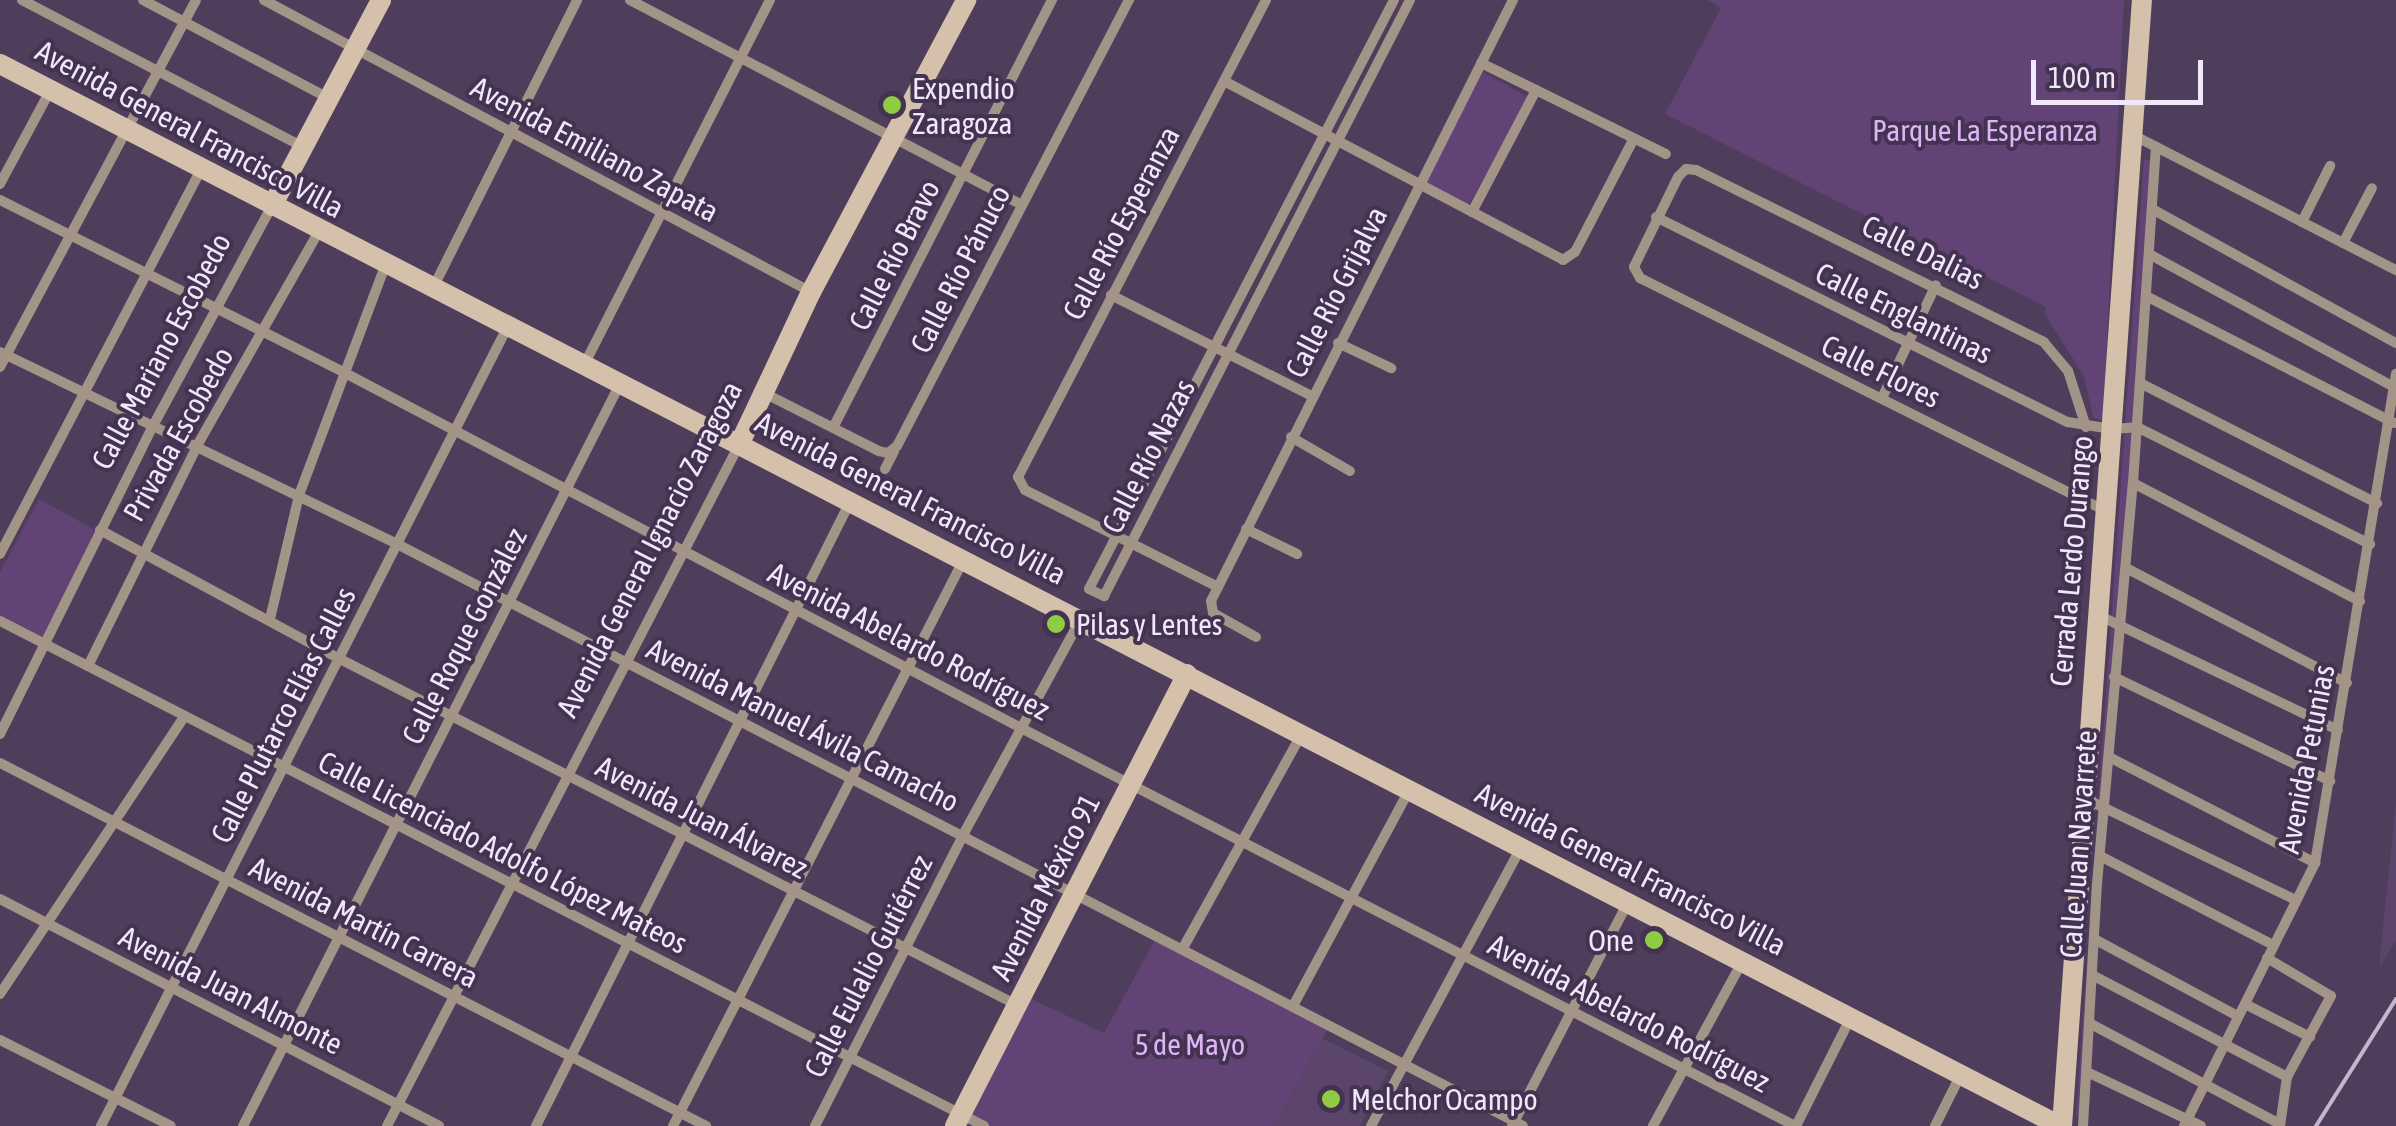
<!DOCTYPE html>
<meta charset="utf-8">
<style>
body{margin:0}
#map{position:relative;width:2396px;height:1126px;overflow:hidden;background:#4f3d5c;font-family:"Asap Condensed",sans-serif}
div>[style]{position:absolute}
.built>*{inset:0;background:#5b456a}
.green>*{inset:0;background:#614375;transform-origin:0 0}
.street>*{height:10px;margin:-5px;padding:0 5px;transform-origin:5px;border-radius:5px;background:#a29587}
.secondary>*{height:20px;margin:-10px;padding:0 10px;transform-origin:10px;border-radius:10px;background:#d5c1ab}
.rail>*{height:4px;margin:-2px;padding:0 2px;transform-origin:2px;border-radius:2px;background:#c3b7cd}
.dots>*{width:28px;height:28px;translate:-50% -50%;box-sizing:border-box;border:5px solid #443251;border-radius:50%}
span{translate:-50% -50%;white-space:nowrap;text-align:center;line-height:1.15;-webkit-text-stroke:8px #443251;paint-order:stroke}
.poi-label{font-size:30px;color:#f1e7fa}
.left{translate:0 -50%;text-align:left}
.right{translate:-100% -50%;text-align:right}
.street-label{font-size:30px;color:#f1e7fa}
.park-label{font-size:30px;color:#dbb5f7}
.scale{position:absolute;left:2031px;top:60px;width:172px;height:45px;box-sizing:border-box;border:5px solid #f1e7fa;border-top:0;padding-left:12px;font-size:30px;line-height:35px;white-space:nowrap;color:#f1e7fa;-webkit-text-stroke:8px #443251;paint-order:stroke}
</style>
<div id="map">
<div class="built">
<i style="clip-path:polygon(2396px 800px,2396px 941px,2379px 968px)"></i>
<i style="clip-path:polygon(1322px 1038px,1388px 1071px,1360px 1126px,1274px 1126px)"></i>
</div>
<div class="green">
<i style="clip-path:polygon(1708px 0,2124px 0,2103px 421px,2093px 417px,2084px 376px,2044px 313px,2046px 307px,1665px 114px,1721px 8px)"></i>
<i style="left:1483px;top:72px;width:52px;height:129px;rotate:29deg"></i>
<i style="clip-path:polygon(2144px 159px,2154px 161px,2083px 1116px,2076px 1116px)"></i>
<i style="clip-path:polygon(39px 499px,95px 530px,42px 639px,0 616px,0 572px)"></i>
<i style="clip-path:polygon(1157px 936px,1329px 1026px,1274px 1126px,984px 1126px,961px 1114px,1023px 995px,1104px 1033px)"></i>
</div>
<div class="street">
<i style="left:22px;top:0;width:317px;rotate:27.6deg"></i>
<i style="left:143px;top:0;width:212px;rotate:27.9deg"></i>
<i style="left:264px;top:0;width:620px;rotate:28.09deg"></i>
<i style="left:630px;top:0;width:442px;rotate:27.6deg"></i>
<i style="left:1394px;top:0;width:663px;rotate:117.38deg"></i>
<i style="left:1089px;top:589px;width:17px;rotate:25deg"></i>
<i style="left:1104px;top:596px;width:670px;rotate:-62.82deg"></i>
<i style="left:1481px;top:63px;width:206px;rotate:26.2deg"></i>
<i style="left:1224px;top:81px;width:383px;rotate:27.8deg"></i>
<i style="left:1563px;top:260px;width:14px;rotate:-34deg"></i>
<i style="left:1575px;top:252px;width:128px;rotate:-62.6deg"></i>
<i style="left:2133px;top:135px;width:296px;rotate:27.2deg"></i>
<i style="left:0;top:184px;width:108px;rotate:-61.8deg"></i>
<i style="left:0;top:200px;width:388px;rotate:26.6deg"></i>
<i style="left:347px;top:374px;width:761px;rotate:27.71deg"></i>
<i style="left:1021px;top:728px;width:870px;rotate:27.21deg"></i>
<i style="left:2152px;top:209px;width:278px;rotate:28.8deg"></i>
<i style="left:1472px;top:212px;width:138px;rotate:-62.3deg"></i>
<i style="left:1656px;top:217px;width:460px;rotate:26.5deg"></i>
<i style="left:2068px;top:422px;width:44px;rotate:9.2deg"></i>
<i style="left:2111px;top:429px;width:26px;rotate:-4deg"></i>
<i style="left:2137px;top:427px;width:261px;rotate:26.7deg"></i>
<i style="left:2302px;top:222px;width:63px;rotate:-63.4deg"></i>
<i style="left:2343px;top:243px;width:62px;rotate:-62.2deg"></i>
<i style="left:2149px;top:254px;width:279px;rotate:28.5deg"></i>
<i style="left:433px;top:288px;width:322px;rotate:-63.4deg"></i>
<i style="left:1111px;top:295px;width:225px;rotate:26.7deg"></i>
<i style="left:2146px;top:296px;width:279px;rotate:27.1deg"></i>
<i style="left:1338px;top:343px;width:59px;rotate:25.3deg"></i>
<i style="left:0;top:352px;width:443px;rotate:25.8deg"></i>
<i style="left:399px;top:545px;width:1265px;rotate:27.33deg"></i>
<i style="left:584px;top:365px;width:410px;rotate:-63deg"></i>
<i style="left:0;top:367px;width:416px;rotate:-61.9deg"></i>
<i style="left:2140px;top:383px;width:266px;rotate:26.9deg"></i>
<i style="left:764px;top:393px;width:129px;rotate:26.8deg"></i>
<i style="left:879px;top:451px;width:9px;rotate:13deg"></i>
<i style="left:888px;top:453px;width:11px;rotate:-38deg"></i>
<i style="left:897px;top:446px;width:503px;rotate:-62.52deg"></i>
<i style="left:1882px;top:398px;width:125px;rotate:-64.5deg"></i>
<i style="left:834px;top:426px;width:479px;rotate:-62.9deg"></i>
<i style="left:2086px;top:427px;width:59px;rotate:-107.8deg"></i>
<i style="left:2068px;top:371px;width:38px;rotate:-130deg"></i>
<i style="left:2044px;top:342px;width:388px;rotate:-153.7deg"></i>
<i style="left:1696px;top:170px;width:10px;rotate:-174deg"></i>
<i style="left:1686px;top:169px;width:11px;rotate:135deg"></i>
<i style="left:1678px;top:177px;width:100px;rotate:116.1deg"></i>
<i style="left:1634px;top:267px;width:13px;rotate:61deg"></i>
<i style="left:1640px;top:278px;width:519px;rotate:26.57deg"></i>
<i style="left:1291px;top:437px;width:68px;rotate:30deg"></i>
<i style="left:885px;top:469px;width:20px;rotate:-63deg"></i>
<i style="left:2133px;top:483px;width:256px;rotate:27.5deg"></i>
<i style="left:1246px;top:529px;width:57px;rotate:26.1deg"></i>
<i style="left:100px;top:530px;width:272px;rotate:28.3deg"></i>
<i style="left:340px;top:659px;width:760px;rotate:27.07deg"></i>
<i style="left:0;top:554px;width:436px;rotate:-62.4deg"></i>
<i style="left:2126px;top:568px;width:249px;rotate:27.5deg"></i>
<i style="left:1218px;top:587px;width:216px;rotate:-153.3deg"></i>
<i style="left:1025px;top:490px;width:15px;rotate:-118deg"></i>
<i style="left:1018px;top:477px;width:538px;rotate:-62.53deg"></i>
<i style="left:2098px;top:615px;width:266px;rotate:25.6deg"></i>
<i style="left:270px;top:619px;width:127px;rotate:-76.8deg"></i>
<i style="left:299px;top:495px;width:247px;rotate:-69.4deg"></i>
<i style="left:0;top:621px;width:1106px;rotate:27.17deg"></i>
<i style="left:1256px;top:637px;width:49px;rotate:-150.8deg"></i>
<i style="left:1213px;top:613px;width:12px;rotate:-99deg"></i>
<i style="left:1211px;top:601px;width:673px;rotate:-63.32deg"></i>
<i style="left:88px;top:666px;width:248px;rotate:-63.6deg"></i>
<i style="left:198px;top:444px;width:245px;rotate:-60.4deg"></i>
<i style="left:2114px;top:677px;width:240px;rotate:25.7deg"></i>
<i style="left:0;top:734px;width:346px;rotate:-63.6deg"></i>
<i style="left:154px;top:424px;width:248px;rotate:-61.6deg"></i>
<i style="left:2109px;top:757px;width:232px;rotate:27.2deg"></i>
<i style="left:0;top:763px;width:794px;rotate:27.21deg"></i>
<i style="left:2084px;top:798px;width:235px;rotate:25.7deg"></i>
<i style="left:2100px;top:856px;width:195px;rotate:27.2deg"></i>
<i style="left:0;top:899px;width:494px;rotate:27.3deg"></i>
<i style="left:2096px;top:940px;width:161px;rotate:28.2deg"></i>
<i style="left:1183px;top:948px;width:244px;rotate:-61deg"></i>
<i style="left:2267px;top:958px;width:74px;rotate:30.7deg"></i>
<i style="left:2331px;top:996px;width:92px;rotate:118.5deg"></i>
<i style="left:2287px;top:1077px;width:49px;rotate:98.1deg"></i>
<i style="left:2094px;top:976px;width:218px;rotate:27.6deg"></i>
<i style="left:0;top:994px;width:333px;rotate:-56.4deg"></i>
<i style="left:2245px;top:1004px;width:73px;rotate:26.9deg"></i>
<i style="left:1293px;top:1006px;width:244px;rotate:-61.7deg"></i>
<i style="left:2091px;top:1024px;width:214px;rotate:27.9deg"></i>
<i style="left:0;top:1040px;width:191px;rotate:26.7deg"></i>
<i style="left:2087px;top:1072px;width:126px;rotate:25.3deg"></i>
<i style="left:101px;top:1126px;width:898px;rotate:-63.04deg"></i>
<i style="left:243px;top:1126px;width:832px;rotate:-63.07deg"></i>
<i style="left:387px;top:1126px;width:767px;rotate:-62.67deg"></i>
<i style="left:536px;top:1126px;width:699px;rotate:-63.29deg"></i>
<i style="left:673px;top:1126px;width:637px;rotate:-62.83deg"></i>
<i style="left:815px;top:1126px;width:326px;rotate:-63deg"></i>
<i style="left:963px;top:835px;width:245px;rotate:-61.4deg"></i>
<i style="left:1371px;top:1126px;width:319px;rotate:-61.7deg"></i>
<i style="left:1512px;top:1126px;width:252px;rotate:-62.6deg"></i>
<i style="left:1653px;top:1126px;width:189px;rotate:-61.5deg"></i>
<i style="left:1796px;top:1126px;width:122px;rotate:-63.2deg"></i>
<i style="left:1935px;top:1126px;width:58px;rotate:-63.4deg"></i>
<i style="left:2083px;top:1126px;width:242px;rotate:-86.7deg"></i>
<i style="left:2097px;top:884px;width:403px;rotate:-84.9deg"></i>
<i style="left:2133px;top:483px;width:337px;rotate:-86.1deg"></i>
<i style="left:2184px;top:1126px;width:294px;rotate:-63.5deg"></i>
<i style="left:2315px;top:863px;width:496px;rotate:-80.6deg"></i>
</div>
<div class="secondary">
<i style="left:0;top:64px;width:2318px;rotate:27.27deg"></i>
<i style="left:272px;top:206px;width:233px;rotate:-62.1deg"></i>
<i style="left:739px;top:445px;width:169px;rotate:-64.8deg"></i>
<i style="left:811px;top:292px;width:331px;rotate:-62deg"></i>
<i style="left:955px;top:1126px;width:508px;rotate:-62.83deg"></i>
<i style="left:2062px;top:1126px;width:1129px;rotate:-85.94deg"></i>
</div>
<div class="rail">
<i style="left:2316px;top:1126px;width:150px;rotate:-57.8deg"></i>
</div>
<div class="dots">
<i style="left:892px;top:105px;background:#8ecd42"></i>
<i style="left:1056px;top:624px;background:#8ecd42"></i>
<i style="left:1654px;top:940px;background:#8ecd42"></i>
<i style="left:1331px;top:1099px;background:#8ecd42"></i>
</div>
<div class="poi-label">
<span class="left" style="left:912px;top:105px">Expendio<br>Zaragoza</span>
<span class="left" style="left:1076px;top:624px">Pilas y Lentes</span>
<span class="right" style="left:1634px;top:940px">One</span>
<span class="left" style="left:1351px;top:1099px">Melchor Ocampo</span>
</div>
<div class="street-label">
<span style="left:190px;top:129px;rotate:28deg">Avenida General Francisco Villa</span>
<span style="left:595px;top:149px;rotate:28deg">Avenida Emiliano Zapata</span>
<span style="left:1121px;top:223px;rotate:-62deg">Calle Río Esperanza</span>
<span style="left:1923px;top:252px;rotate:26deg">Calle Dalias</span>
<span style="left:894px;top:255px;rotate:-63deg">Calle Río Bravo</span>
<span style="left:960px;top:269px;rotate:-63deg">Calle Río Pánuco</span>
<span style="left:1336px;top:292px;rotate:-63deg">Calle Río Grijalva</span>
<span style="left:1904px;top:313px;rotate:26deg">Calle Englantinas</span>
<span style="left:161px;top:351px;rotate:-62deg">Calle Mariano Escobedo</span>
<span style="left:1881px;top:371px;rotate:26deg">Calle Flores</span>
<span style="left:178px;top:434px;rotate:-61deg">Privada Escobedo</span>
<span style="left:1148px;top:456px;rotate:-63deg">Calle Río Nazas</span>
<span style="left:911px;top:498px;rotate:27deg">Avenida General Francisco Villa</span>
<span style="left:649px;top:549px;rotate:-63deg">Avenida General Ignacio Zaragoza</span>
<span style="left:2071px;top:561px;rotate:-85deg">Cerrada Lerdo Durango</span>
<span style="left:464px;top:636px;rotate:-63deg">Calle Roque González</span>
<span style="left:909px;top:641px;rotate:27deg">Avenida Abelardo Rodríguez</span>
<span style="left:283px;top:715px;rotate:-63deg">Calle Plutarco Elías Calles</span>
<span style="left:803px;top:725px;rotate:27deg">Avenida Manuel Ávila Camacho</span>
<span style="left:2306px;top:759px;rotate:-79deg">Avenida Petunias</span>
<span style="left:702px;top:817px;rotate:27deg">Avenida Juan Álvarez</span>
<span style="left:2078px;top:844px;rotate:-86deg">Calle Juan Navarrete</span>
<span style="left:503px;top:852px;rotate:27deg">Calle Licenciado Adolfo López Mateos</span>
<span style="left:1631px;top:869px;rotate:27deg">Avenida General Francisco Villa</span>
<span style="left:1045px;top:887px;rotate:-63deg">Avenida México 91</span>
<span style="left:364px;top:922px;rotate:27deg">Avenida Martín Carrera</span>
<span style="left:868px;top:966px;rotate:-63deg">Calle Eulalio Gutiérrez</span>
<span style="left:231px;top:990px;rotate:27deg">Avenida Juan Almonte</span>
<span style="left:1629px;top:1013px;rotate:27deg">Avenida Abelardo Rodríguez</span>
</div>
<div class="park-label">
<span style="left:1985px;top:130px">Parque La Esperanza</span>
<span style="left:1190px;top:1044px">5 de Mayo</span>
</div>
<div class="scale">100 m</div>
</div>
